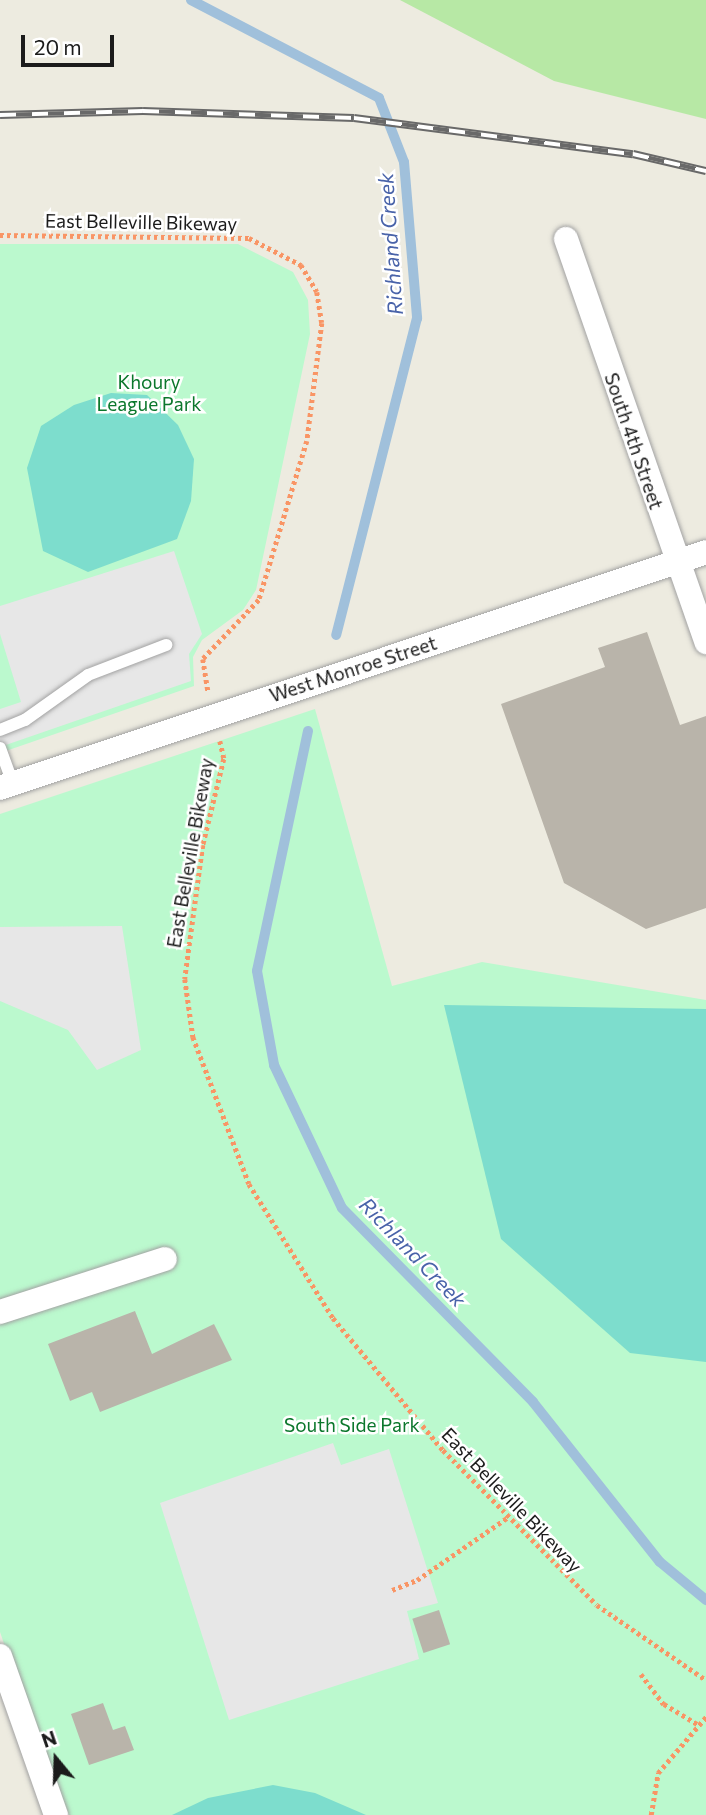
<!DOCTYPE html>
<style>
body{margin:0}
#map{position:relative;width:706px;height:1815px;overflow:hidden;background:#edebe0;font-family:Commissioner,sans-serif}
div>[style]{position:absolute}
.grass>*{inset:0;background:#b7e8a5}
.park>*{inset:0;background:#bbf9ce}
.pitch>*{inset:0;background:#7dddcd}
.parking>*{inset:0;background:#e7e7e7}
.stream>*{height:10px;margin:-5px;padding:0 5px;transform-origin:5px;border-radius:5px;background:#a0c0db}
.building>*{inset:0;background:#b9b4aa;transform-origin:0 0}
.path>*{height:4.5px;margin-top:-2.25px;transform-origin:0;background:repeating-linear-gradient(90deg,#f99565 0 3.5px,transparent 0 7px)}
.roads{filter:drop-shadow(0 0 2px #a2a2a2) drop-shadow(0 0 2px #a2a2a2)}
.lane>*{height:12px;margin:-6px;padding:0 6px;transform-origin:6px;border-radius:6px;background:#fff}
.street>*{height:24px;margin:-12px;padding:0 12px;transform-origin:12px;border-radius:12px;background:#fff}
.rail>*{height:8px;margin-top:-4px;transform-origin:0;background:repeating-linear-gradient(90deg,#fff 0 16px,#696969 0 32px);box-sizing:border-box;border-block:2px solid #696969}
span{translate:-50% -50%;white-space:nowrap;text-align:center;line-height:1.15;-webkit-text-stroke:5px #fff;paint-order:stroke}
.street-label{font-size:19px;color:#1b1b1b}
.park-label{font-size:19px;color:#0b772c}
.water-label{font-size:21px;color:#4963a9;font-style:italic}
.north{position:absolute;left:21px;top:1724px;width:70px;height:70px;-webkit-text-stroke:5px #fff;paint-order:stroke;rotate:341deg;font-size:19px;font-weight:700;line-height:28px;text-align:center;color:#1b1b1b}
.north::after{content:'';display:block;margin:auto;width:24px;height:32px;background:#1b1b1b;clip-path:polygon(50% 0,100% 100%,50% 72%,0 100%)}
.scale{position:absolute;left:21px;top:35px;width:93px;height:32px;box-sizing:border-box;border:4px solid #1b1b1b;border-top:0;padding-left:9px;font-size:21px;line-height:24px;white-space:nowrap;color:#1b1b1b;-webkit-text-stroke:5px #fff;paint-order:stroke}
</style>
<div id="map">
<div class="grass">
<i style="clip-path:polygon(400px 0,706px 0,706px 119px,554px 81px)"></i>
</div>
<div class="park">
<i style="clip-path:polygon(0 244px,238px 244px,293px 272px,308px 300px,310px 334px,256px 590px,243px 610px,202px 640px,193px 657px,194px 686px,0 753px)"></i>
<i style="clip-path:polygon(315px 709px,392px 986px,482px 962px,706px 1000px,706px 1815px,63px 1815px,0 1632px,0 814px)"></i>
</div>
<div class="pitch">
<i style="clip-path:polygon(111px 393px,147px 395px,178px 425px,194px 459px,191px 501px,177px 539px,88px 572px,43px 551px,27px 468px,41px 426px,74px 405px)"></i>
<i style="clip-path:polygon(444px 1005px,706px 1009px,706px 1362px,630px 1353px,501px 1239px)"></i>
<i style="clip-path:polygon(273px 1785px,315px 1793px,366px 1815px,172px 1815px,208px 1798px)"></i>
</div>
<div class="parking">
<i style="clip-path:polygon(174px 551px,202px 634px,189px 654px,191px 681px,0 747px,0 709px,21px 702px,0 634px,0 606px)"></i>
<i style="clip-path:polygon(122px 926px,141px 1050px,97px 1070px,68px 1030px,0 1001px,0 927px)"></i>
<i style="clip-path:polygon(333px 1443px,341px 1465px,389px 1449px,438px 1603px,407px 1611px,419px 1659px,229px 1720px,160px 1503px)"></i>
</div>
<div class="stream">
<i style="left:191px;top:0;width:212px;rotate:27.5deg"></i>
<i style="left:379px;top:98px;width:69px;rotate:68.7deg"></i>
<i style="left:404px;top:162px;width:157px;rotate:85.2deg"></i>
<i style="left:417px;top:318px;width:327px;rotate:104.3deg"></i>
<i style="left:308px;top:731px;width:245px;rotate:102deg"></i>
<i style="left:257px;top:971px;width:96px;rotate:79.7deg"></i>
<i style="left:274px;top:1065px;width:158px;rotate:64.6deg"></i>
<i style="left:342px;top:1208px;width:272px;rotate:45.4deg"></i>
<i style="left:533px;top:1402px;width:204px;rotate:51.6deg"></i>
<i style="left:660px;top:1562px;width:60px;rotate:39.6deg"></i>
</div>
<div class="building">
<i style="clip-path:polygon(647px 632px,680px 725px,706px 716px,706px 908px,646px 929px,564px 883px,501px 704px,605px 667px,598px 648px)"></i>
<i style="clip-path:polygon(135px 1311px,152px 1354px,214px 1324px,232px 1360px,100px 1412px,92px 1392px,70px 1401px,48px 1344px)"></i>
<i style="left:439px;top:1610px;width:36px;height:28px;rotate:72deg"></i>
<i style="clip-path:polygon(103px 1703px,113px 1730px,125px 1726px,134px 1750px,89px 1765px,71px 1714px)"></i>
</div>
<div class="path">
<i style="left:0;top:235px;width:249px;rotate:0.7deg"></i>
<i style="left:249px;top:238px;width:59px;rotate:27.4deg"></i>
<i style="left:301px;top:265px;width:31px;rotate:59deg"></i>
<i style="left:317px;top:292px;width:31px;rotate:81deg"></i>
<i style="left:322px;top:323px;width:119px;rotate:97.2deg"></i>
<i style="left:307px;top:441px;width:166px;rotate:106.8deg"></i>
<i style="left:259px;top:600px;width:81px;rotate:133.5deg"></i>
<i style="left:203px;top:659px;width:33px;rotate:81deg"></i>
<i style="left:220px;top:741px;width:18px;rotate:77deg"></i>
<i style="left:224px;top:759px;width:89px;rotate:103.7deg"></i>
<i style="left:203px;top:845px;width:135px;rotate:97.7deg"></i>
<i style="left:185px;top:979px;width:59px;rotate:82.1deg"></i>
<i style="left:193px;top:1037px;width:157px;rotate:69.1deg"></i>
<i style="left:249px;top:1184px;width:158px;rotate:57.9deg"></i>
<i style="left:333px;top:1318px;width:172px;rotate:50.2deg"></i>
<i style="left:443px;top:1450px;width:218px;rotate:45.2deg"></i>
<i style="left:597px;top:1605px;width:132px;rotate:34.5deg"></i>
<i style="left:392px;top:1590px;width:27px;rotate:-22deg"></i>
<i style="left:417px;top:1580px;width:109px;rotate:-34.6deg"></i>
<i style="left:641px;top:1674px;width:38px;rotate:53deg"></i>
<i style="left:664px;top:1704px;width:41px;rotate:31deg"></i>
<i style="left:651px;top:1815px;width:43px;rotate:-80.5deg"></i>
<i style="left:658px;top:1773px;width:74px;rotate:-49.4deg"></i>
</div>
<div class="roads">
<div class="lane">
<i style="left:0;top:730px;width:27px;rotate:-22deg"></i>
<i style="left:25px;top:720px;width:77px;rotate:-35.5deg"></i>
<i style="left:88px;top:675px;width:84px;rotate:-21deg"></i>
<i style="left:0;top:748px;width:38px;rotate:70deg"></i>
</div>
<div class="street">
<i style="left:566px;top:239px;width:427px;rotate:70.8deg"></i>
<i style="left:0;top:788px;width:744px;rotate:-18.48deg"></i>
<i style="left:0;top:1312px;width:173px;rotate:-17.8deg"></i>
<i style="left:0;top:1656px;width:169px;rotate:70.6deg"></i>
</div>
</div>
<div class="rail">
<i style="left:0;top:115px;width:143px;rotate:-1.6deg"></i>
<i style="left:143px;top:111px;width:211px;rotate:1.9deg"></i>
<i style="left:354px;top:118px;width:281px;rotate:7.4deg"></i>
<i style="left:633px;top:154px;width:75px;rotate:13.1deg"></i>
</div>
<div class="street-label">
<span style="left:141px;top:222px;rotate:1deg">East Belleville Bikeway</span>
<span style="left:634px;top:441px;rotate:71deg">South 4th Street</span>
<span style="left:353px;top:669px;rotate:-18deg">West Monroe Street</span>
<span style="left:190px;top:853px;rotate:-80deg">East Belleville Bikeway</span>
<span style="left:512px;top:1500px;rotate:46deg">East Belleville Bikeway</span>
</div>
<div class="park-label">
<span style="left:149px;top:393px">Khoury<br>League Park</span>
<span style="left:352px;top:1425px">South Side Park</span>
</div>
<div class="water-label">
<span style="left:390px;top:244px;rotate:-94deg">Richland Creek</span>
<span style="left:413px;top:1252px;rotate:46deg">Richland Creek</span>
</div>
<div class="north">N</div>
<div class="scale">20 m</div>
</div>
